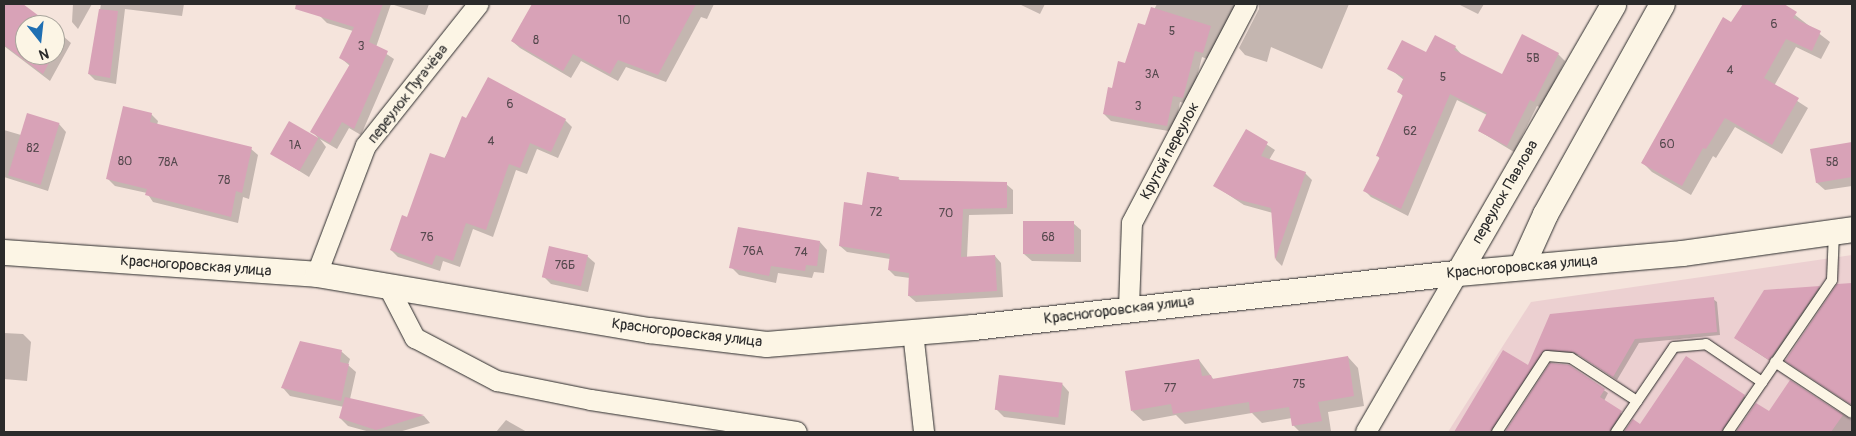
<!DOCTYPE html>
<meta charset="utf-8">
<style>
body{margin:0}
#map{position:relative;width:1856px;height:436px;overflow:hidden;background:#f5e4dc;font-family:Pangolin,sans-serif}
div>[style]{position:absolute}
.built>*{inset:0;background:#ecd0d1}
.shadow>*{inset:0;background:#0003}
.building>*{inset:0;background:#d8a2b7;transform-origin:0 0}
.roads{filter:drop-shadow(0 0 1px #2b2b2b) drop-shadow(0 0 1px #2b2b2b)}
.service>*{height:10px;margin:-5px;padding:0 5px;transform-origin:5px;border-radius:5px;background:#fcf5e5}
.minor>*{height:20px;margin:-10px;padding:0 10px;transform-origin:10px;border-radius:10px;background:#fcf5e5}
.tertiary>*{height:25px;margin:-12.5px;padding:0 12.5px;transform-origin:12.5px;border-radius:12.5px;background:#fcf5e5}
span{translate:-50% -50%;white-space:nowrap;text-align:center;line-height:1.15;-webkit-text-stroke:4px #fcf5e5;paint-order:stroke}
.number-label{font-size:12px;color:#56494e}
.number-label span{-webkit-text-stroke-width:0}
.street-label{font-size:15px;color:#2b2b2b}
.frame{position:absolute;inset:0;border:5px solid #2b2b2b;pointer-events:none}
.north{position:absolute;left:15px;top:15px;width:50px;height:50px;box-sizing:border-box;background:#fcf5e5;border:1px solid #a8a49b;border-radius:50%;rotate:164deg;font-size:14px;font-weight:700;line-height:20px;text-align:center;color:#2b2b2b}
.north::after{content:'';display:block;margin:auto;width:18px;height:22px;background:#1f6fb2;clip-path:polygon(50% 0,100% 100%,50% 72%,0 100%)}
</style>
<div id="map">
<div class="built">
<i style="clip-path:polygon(1852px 255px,1852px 432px,1448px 432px,1531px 302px)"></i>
</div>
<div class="shadow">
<i style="clip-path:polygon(4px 4px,21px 4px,49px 25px,25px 25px,25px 55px,55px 55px,55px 29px,71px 43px,50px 81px,4px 46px)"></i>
<i style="clip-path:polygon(73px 4px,92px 4px,78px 29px,72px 22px)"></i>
<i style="clip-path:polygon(101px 4px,184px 4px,182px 16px,125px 9px,116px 84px,95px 80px,89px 74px)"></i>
<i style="clip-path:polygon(324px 4px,429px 4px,425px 15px,391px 4px,376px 47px,394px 59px,361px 135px,349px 128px,337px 149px,320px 139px,326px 147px,309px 177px,272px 154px,318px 138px,312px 131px,350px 66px,341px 58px,353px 31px,327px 23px,320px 16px)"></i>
<i style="clip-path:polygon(539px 4px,714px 4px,707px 19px,701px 17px,666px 82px,626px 67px,618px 81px,581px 61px,571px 78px,520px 48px,512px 41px)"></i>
<i style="clip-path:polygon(1019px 4px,1045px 4px,1040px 14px)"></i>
<i style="clip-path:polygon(1157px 4px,1246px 4px,1221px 47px,1214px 45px,1210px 60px,1202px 57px,1190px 104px,1180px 102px,1174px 132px,1111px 121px,1104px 114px,1113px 89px)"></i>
<i style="clip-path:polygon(1259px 4px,1349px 4px,1322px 69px,1271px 47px,1267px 62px,1245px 55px,1239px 48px,1259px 9px)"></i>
<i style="clip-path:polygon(1458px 4px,1484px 4px,1478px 14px)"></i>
<i style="clip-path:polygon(1745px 4px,1781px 4px,1830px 42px,1821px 59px,1796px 47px,1774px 86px,1808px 108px,1782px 154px,1735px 127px,1716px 158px,1713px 156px,1691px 195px,1652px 172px,1642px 162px)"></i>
<i style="clip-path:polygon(1455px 47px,1462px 55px,1503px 76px,1558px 54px,1565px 61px,1542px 108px,1537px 106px,1514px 152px,1479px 131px,1487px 115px,1457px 100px,1408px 216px,1371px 197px,1364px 190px,1380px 159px,1377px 155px,1404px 97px,1398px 91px,1404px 80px,1389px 68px)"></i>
<i style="clip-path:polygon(151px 114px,158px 121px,157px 125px,251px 149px,258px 155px,249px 199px,243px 197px,238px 223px,153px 202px,147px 193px,115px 186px,108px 179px)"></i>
<i style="clip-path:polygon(467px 119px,565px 120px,572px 127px,558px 158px,537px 149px,527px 174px,516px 170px,493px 237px,473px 229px,460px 267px,443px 261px,440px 271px,398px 257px,391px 250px)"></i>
<i style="clip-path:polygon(59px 124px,66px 132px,48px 191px,4px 177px,4px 130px,21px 135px)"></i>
<i style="clip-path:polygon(1246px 131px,1275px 150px,1269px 160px,1305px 173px,1312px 180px,1282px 266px,1276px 260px,1273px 213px,1244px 205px,1215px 186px)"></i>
<i style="clip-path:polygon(1852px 143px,1852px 186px,1825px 190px,1817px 183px,1812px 150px)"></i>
<i style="clip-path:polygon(898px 178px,901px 181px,1006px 184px,1013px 190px,1013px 214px,969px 215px,967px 257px,995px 256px,1001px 263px,1003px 297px,916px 302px,909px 296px,910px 278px,895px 276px,889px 270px,890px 259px,847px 252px,840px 246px,863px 206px)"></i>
<i style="clip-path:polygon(1073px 223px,1081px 230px,1081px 262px,1032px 261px,1024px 254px)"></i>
<i style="clip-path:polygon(820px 242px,827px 250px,824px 273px,814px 272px,812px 278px,778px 273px,776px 283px,739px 275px,731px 267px)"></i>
<i style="clip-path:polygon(587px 256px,595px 263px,588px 292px,551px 284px,543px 276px)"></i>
<i style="clip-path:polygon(1852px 285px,1852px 405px,1791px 364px,1838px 286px)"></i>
<i style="clip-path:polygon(1819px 287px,1823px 291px,1773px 363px,1735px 338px)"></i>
<i style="clip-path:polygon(1713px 299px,1717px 302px,1720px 335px,1639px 343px,1617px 380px,1579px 355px,1548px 353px,1495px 432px,1455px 432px,1504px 352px,1529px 367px,1551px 315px)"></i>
<i style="clip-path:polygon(4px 333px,23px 334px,31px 342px,27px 381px,4px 379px)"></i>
<i style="clip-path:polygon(301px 343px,342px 352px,350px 359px,348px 365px,356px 372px,350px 399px,424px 416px,430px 423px,399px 432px,370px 432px,348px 426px,340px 418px,344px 407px,290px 396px,283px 388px)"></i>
<i style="clip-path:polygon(1348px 357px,1358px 368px,1364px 406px,1328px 412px,1331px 431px,1300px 432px,1293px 425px,1292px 418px,1262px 423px,1252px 413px,1185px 424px,1176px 415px,1143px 421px,1132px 411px,1199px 360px,1214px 380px)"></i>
<i style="clip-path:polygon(1551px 364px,1568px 366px,1608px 393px,1604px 401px,1625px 416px,1614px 432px,1507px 432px)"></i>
<i style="clip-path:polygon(1790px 382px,1852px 420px,1852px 432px,1738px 432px,1757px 405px,1769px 413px)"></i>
<i style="clip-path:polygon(1062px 384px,1069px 392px,1065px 425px,1004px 417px,996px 409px)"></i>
<i style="clip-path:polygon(1744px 396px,1748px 400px,1726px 432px,1625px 432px,1633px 421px,1641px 426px)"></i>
<i style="clip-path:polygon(506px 420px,527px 432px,496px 432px)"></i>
</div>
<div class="building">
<i style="clip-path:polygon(4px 4px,23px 4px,51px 25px,25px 25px,25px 55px,53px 55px,43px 74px,4px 45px)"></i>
<i style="clip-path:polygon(296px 4px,383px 4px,369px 42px,388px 51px,354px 129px,342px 122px,330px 143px,310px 132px,350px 64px,339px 58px,354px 27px,295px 9px)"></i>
<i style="clip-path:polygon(532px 4px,696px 4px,658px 75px,618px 60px,610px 74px,573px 54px,563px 71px,511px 41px)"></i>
<i style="clip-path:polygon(1743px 4px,1784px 4px,1797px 12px,1793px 18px,1821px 31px,1812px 51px,1786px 39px,1764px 78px,1799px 98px,1772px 145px,1725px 118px,1706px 149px,1703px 148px,1682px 186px,1641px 163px,1723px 17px,1731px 22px)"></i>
<i style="clip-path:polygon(1151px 7px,1211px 26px,1203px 53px,1195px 51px,1183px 98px,1173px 96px,1167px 126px,1103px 114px,1108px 87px,1112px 88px,1118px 61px,1125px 63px,1138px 23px,1145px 25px)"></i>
<i style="clip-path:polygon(99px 9px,118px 11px,110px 78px,88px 74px)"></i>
<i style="clip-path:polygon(1522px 34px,1559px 53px,1534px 102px,1530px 100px,1507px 146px,1478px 131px,1487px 113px,1450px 94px,1401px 209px,1363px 191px,1380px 157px,1376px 156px,1403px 95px,1397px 92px,1404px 77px,1387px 69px,1402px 40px,1426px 52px,1435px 35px,1456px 46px,1454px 50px,1502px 74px)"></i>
<i style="clip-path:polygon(488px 77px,566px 119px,551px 152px,530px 143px,520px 168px,509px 164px,486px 230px,466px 223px,453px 261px,436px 255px,432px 265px,390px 250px,402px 215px,407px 217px,430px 153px,445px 158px,462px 116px,466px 118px)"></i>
<i style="clip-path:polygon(123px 106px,152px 113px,150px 122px,252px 147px,242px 193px,236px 191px,231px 217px,145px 195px,147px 189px,106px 179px)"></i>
<i style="left:27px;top:113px;width:34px;height:65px;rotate:17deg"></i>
<i style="left:289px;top:121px;width:34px;height:38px;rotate:30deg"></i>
<i style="clip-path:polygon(1246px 129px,1268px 142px,1261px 156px,1306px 172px,1275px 260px,1271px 208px,1236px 199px,1213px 186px)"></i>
<i style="clip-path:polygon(1852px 142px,1852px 177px,1816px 183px,1810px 149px)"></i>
<i style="clip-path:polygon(867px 172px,899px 177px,898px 180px,1007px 182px,1007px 208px,963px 209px,961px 257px,995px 255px,997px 291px,908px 296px,909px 273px,888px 270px,890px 254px,839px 246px,844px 202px,862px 205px)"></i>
<i style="left:1023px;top:221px;width:51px;height:33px"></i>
<i style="clip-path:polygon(738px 227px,820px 241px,817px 266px,806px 265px,805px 271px,771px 266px,769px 276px,729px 268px)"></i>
<i style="left:549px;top:246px;width:40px;height:32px;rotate:13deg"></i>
<i style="clip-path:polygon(1852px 283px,1852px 401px,1850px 404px,1785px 361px,1837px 284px)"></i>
<i style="clip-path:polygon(1820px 286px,1769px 360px,1734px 338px,1764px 290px)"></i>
<i style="clip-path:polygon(1714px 297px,1717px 332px,1635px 339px,1613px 377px,1574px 352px,1544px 350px,1490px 432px,1454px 432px,1503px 350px,1528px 365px,1550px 314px)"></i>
<i style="clip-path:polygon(300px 341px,342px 350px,340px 362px,349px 364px,341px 401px,281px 388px)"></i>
<i style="clip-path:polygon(1348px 356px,1354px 396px,1318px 402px,1322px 421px,1292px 426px,1289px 407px,1250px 413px,1249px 402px,1173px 414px,1171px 404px,1131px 411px,1125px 371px,1199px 359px,1202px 376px,1211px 375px,1212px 379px)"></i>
<i style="clip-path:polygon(1686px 356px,1745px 395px,1721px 432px,1624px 432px,1633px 419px,1640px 424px)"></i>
<i style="clip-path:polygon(1550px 363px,1569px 365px,1605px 389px,1600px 397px,1622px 411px,1609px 432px,1505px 432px)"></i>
<i style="left:999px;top:375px;width:64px;height:35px;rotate:7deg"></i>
<i style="clip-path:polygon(1790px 380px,1843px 415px,1831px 432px,1736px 432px,1756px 403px,1769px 411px)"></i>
<i style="clip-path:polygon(345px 397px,424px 415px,376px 430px,339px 418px)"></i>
</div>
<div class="roads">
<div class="service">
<i style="left:1775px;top:362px;width:92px;rotate:33.5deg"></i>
<i style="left:1497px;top:432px;width:91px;rotate:-56.7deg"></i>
<i style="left:1547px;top:356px;width:24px;rotate:5deg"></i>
<i style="left:1571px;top:358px;width:79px;rotate:33.1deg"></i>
<i style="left:1616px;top:432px;width:103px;rotate:-55.7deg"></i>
<i style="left:1674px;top:347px;width:32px;rotate:-5deg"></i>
<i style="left:1706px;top:344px;width:68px;rotate:34.2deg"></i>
<i style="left:1728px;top:432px;width:184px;rotate:-55.6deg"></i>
<i style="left:1832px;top:280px;width:48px;rotate:-87.6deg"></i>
</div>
<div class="minor">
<i style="left:317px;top:274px;width:137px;rotate:-69.1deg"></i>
<i style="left:366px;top:146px;width:181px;rotate:-51.5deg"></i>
<i style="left:388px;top:286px;width:59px;rotate:62.6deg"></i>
<i style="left:415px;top:338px;width:93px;rotate:27.7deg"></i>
<i style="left:497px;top:381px;width:96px;rotate:11.4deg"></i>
<i style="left:591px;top:400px;width:208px;rotate:8.8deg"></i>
<i style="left:1129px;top:308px;width:85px;rotate:-88deg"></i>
<i style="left:1132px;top:223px;width:247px;rotate:-62.3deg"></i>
<i style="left:913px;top:332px;width:101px;rotate:83.7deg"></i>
<i style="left:1366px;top:432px;width:184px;rotate:-59.9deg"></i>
</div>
<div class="tertiary">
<i style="left:4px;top:252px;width:314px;rotate:4deg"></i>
<i style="left:317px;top:274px;width:337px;rotate:9.6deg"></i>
<i style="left:649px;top:330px;width:118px;rotate:6.8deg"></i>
<i style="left:766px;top:344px;width:208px;rotate:-4.7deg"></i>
<i style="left:973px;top:327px;width:488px;rotate:-6.4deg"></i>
<i style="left:1458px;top:273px;width:225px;rotate:-5.1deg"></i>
<i style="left:1682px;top:253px;width:172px;rotate:-8deg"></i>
<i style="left:1521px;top:267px;width:58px;rotate:-65.6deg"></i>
<i style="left:1545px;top:214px;width:240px;rotate:-60.9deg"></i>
<i style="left:1458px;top:273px;width:310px;rotate:-60deg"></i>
</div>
</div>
<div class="number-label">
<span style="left:624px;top:21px">10</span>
<span style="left:1774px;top:25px">6</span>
<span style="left:1172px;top:32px">5</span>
<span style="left:536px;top:41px">8</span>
<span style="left:361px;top:47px">3</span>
<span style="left:1533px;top:59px">5В</span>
<span style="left:1730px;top:71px">4</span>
<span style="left:1152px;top:75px">3А</span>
<span style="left:1443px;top:78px">5</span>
<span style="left:510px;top:105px">6</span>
<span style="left:1138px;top:107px">3</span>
<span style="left:1410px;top:132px">62</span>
<span style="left:491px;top:142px">4</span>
<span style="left:1667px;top:145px">60</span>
<span style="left:295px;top:146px">1А</span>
<span style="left:33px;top:149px">82</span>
<span style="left:125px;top:162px">80</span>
<span style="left:168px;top:163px">78А</span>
<span style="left:1832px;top:163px">58</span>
<span style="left:224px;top:181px">78</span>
<span style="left:876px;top:213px">72</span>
<span style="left:946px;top:214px">70</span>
<span style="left:427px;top:238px">76</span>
<span style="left:1048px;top:238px">68</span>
<span style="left:753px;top:252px">76А</span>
<span style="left:801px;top:253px">74</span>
<span style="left:565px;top:266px">76Б</span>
<span style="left:1299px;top:385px">75</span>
<span style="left:1170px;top:389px">77</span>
</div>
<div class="street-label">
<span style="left:408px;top:94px;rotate:-52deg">переулок Пугачёва</span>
<span style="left:1170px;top:151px;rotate:-62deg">Крутой переулок</span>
<span style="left:1505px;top:192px;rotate:-60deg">переулок Павлова</span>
<span style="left:196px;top:266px;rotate:4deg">Красногоровская улица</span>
<span style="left:1522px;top:267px;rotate:-5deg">Красногоровская улица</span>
<span style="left:1119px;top:310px;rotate:-7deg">Красногоровская улица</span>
<span style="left:687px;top:333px;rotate:7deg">Красногоровская улица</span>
</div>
<div class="frame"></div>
<div class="north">N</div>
</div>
